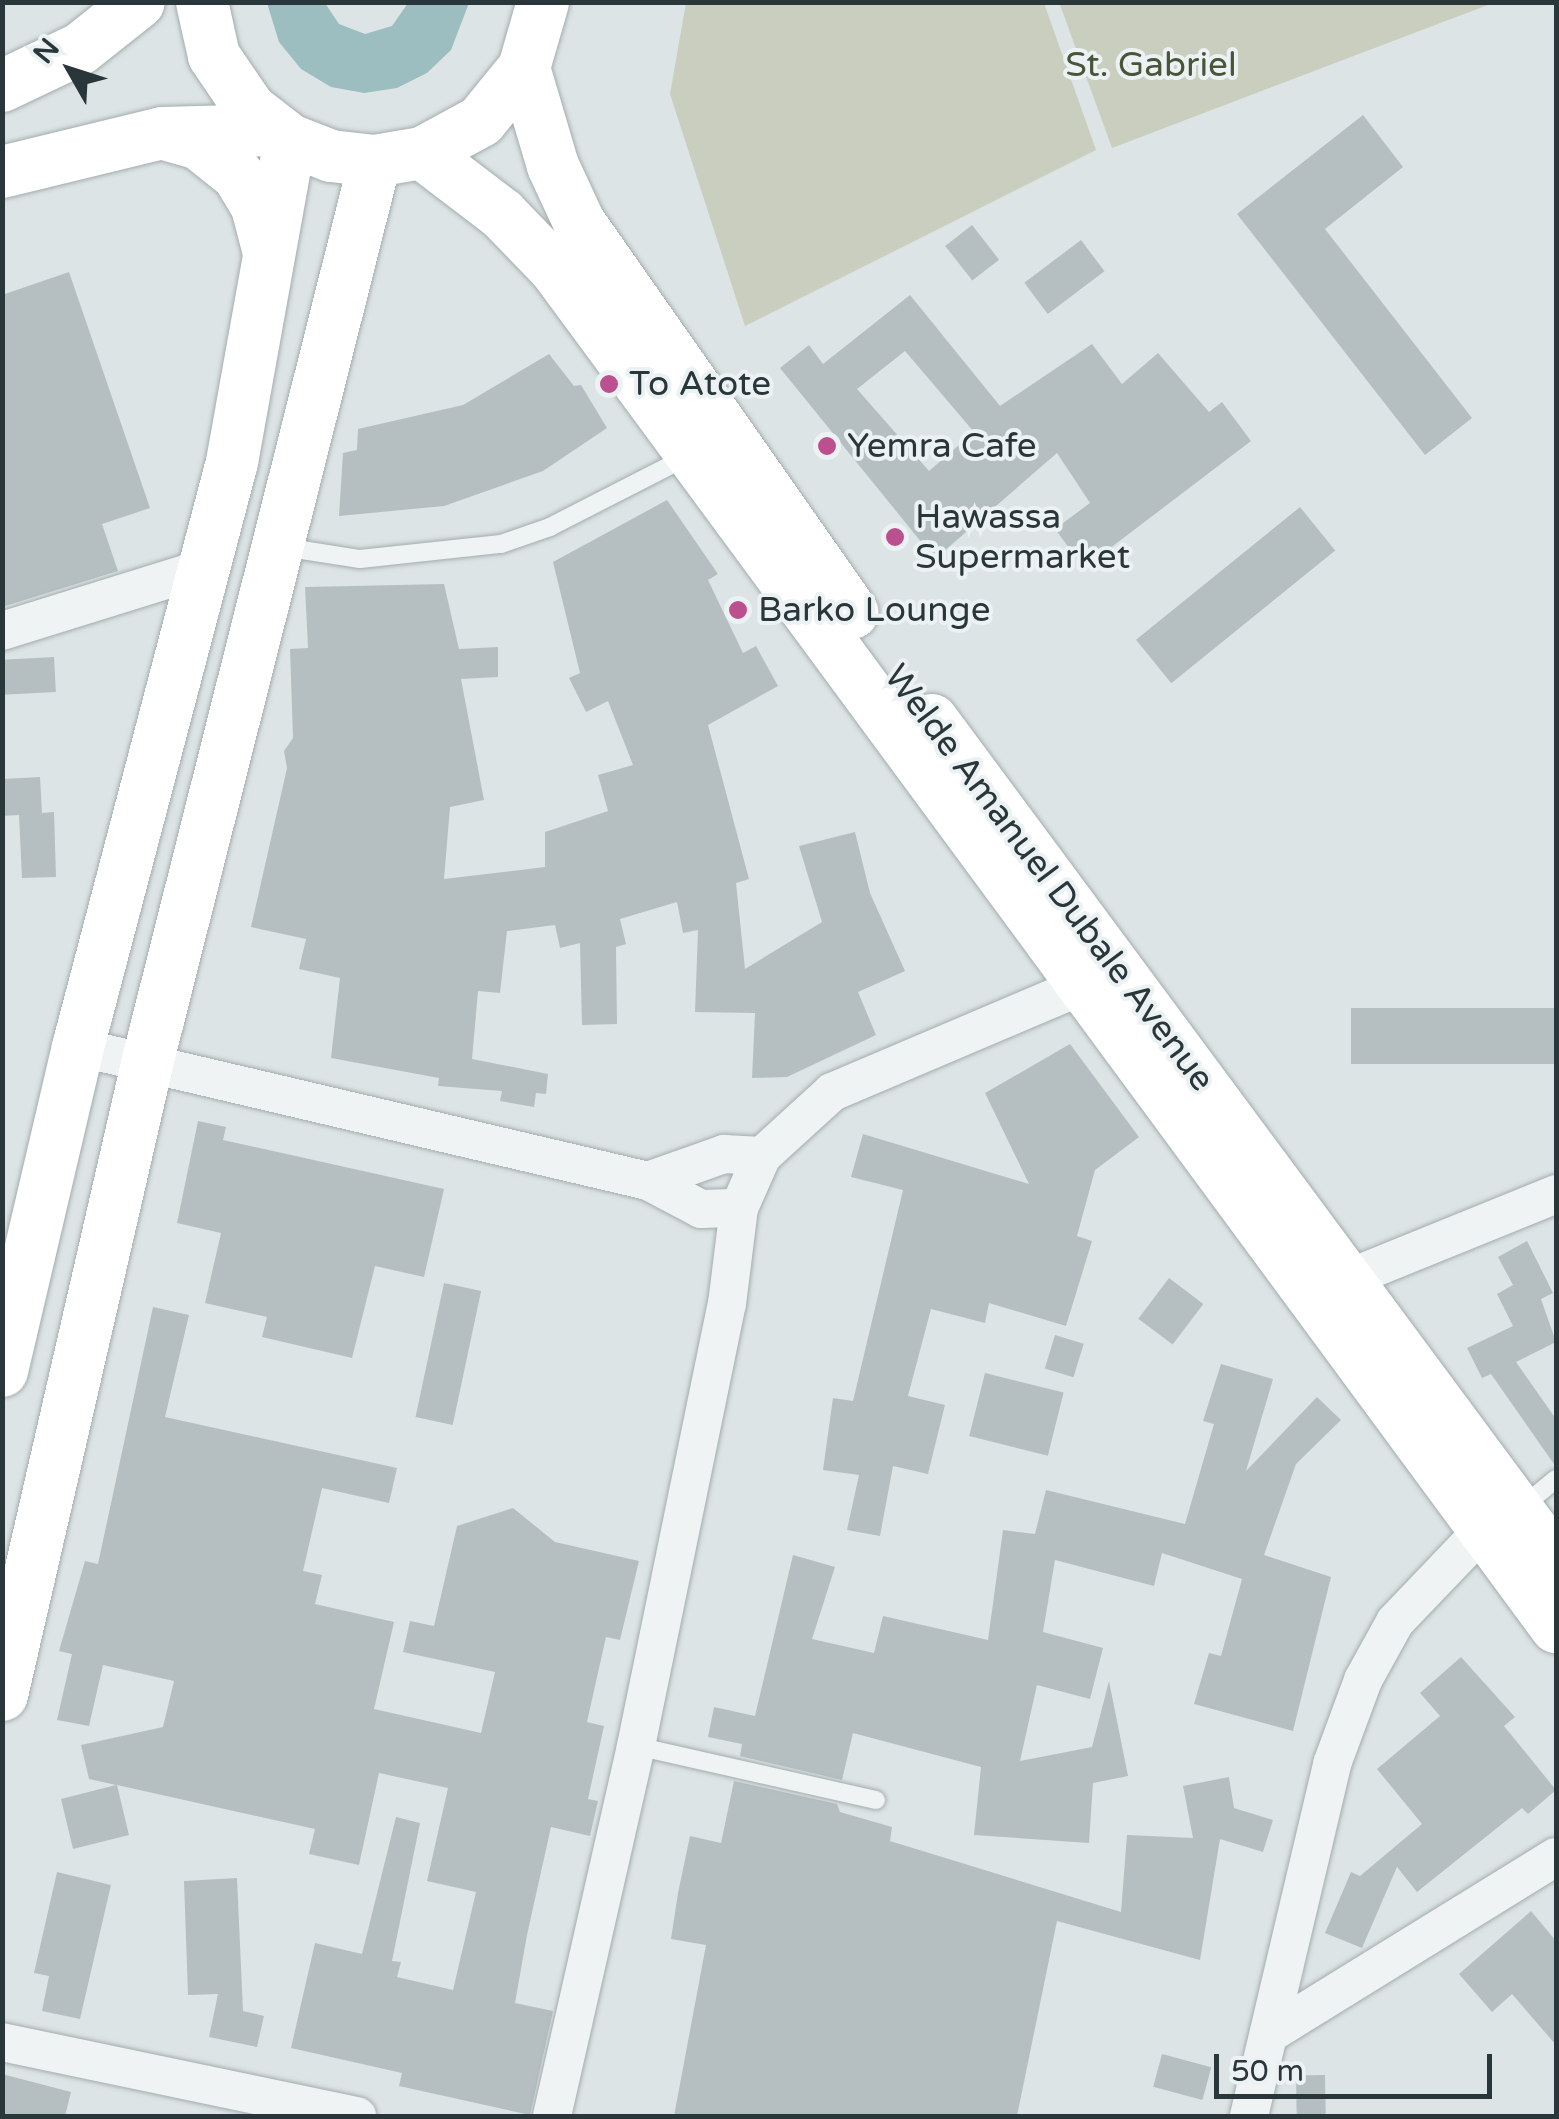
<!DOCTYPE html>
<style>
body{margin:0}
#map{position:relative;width:1559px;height:2119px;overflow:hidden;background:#dde4e5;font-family:"Varela Round",sans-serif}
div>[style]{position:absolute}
.green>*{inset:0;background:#c9cebf}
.water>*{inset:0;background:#9cbec1}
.building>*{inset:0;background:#b5bfc1;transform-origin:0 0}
.roads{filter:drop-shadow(0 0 2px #a3acae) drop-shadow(0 0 2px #a3acae)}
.lane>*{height:18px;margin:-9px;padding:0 9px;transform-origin:9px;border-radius:9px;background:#eff3f4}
.street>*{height:38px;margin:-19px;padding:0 19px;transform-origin:19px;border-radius:19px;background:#eff3f4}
.secondary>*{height:52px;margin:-26px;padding:0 26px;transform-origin:26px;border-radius:26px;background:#fff}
.dots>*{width:28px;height:28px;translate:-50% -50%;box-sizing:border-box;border:5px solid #ecf2f3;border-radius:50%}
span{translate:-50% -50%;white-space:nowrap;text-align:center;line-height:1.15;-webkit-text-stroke:8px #ecf2f3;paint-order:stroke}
.park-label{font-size:35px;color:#495438}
.poi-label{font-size:35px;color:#29363a}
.left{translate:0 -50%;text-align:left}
.street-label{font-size:35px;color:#29363a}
.frame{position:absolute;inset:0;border:5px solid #29363a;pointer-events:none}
.north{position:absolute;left:20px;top:20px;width:100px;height:100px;-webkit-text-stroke:8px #ecf2f3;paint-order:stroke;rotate:309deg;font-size:28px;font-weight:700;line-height:40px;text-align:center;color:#29363a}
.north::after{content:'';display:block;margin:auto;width:35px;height:45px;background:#29363a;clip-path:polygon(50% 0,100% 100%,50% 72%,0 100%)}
.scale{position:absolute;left:1214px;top:2054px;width:278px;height:45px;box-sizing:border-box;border:5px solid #29363a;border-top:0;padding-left:12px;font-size:30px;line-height:35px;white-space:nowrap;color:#29363a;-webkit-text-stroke:8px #ecf2f3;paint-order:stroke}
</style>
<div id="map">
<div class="green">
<i style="clip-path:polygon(1059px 2px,1493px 2px,1493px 3px,1112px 148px)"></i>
<i style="clip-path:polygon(686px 3px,1044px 3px,1096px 150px,745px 326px,670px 94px)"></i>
</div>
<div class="water">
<i style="clip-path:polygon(267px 3px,325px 3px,339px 24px,365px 34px,392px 26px,408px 3px,469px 3px,451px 50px,427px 73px,397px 88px,364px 93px,331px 87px,301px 69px,279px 42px)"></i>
</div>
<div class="building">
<i style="clip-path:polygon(1363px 115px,1403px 167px,1325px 229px,1472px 418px,1425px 455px,1237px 214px)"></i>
<i style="left:972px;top:225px;width:44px;height:34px;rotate:52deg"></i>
<i style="left:1081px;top:240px;width:39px;height:71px;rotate:53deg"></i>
<i style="clip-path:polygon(69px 272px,150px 508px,102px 524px,118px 571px,2px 607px,2px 295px)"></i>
<i style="clip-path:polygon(evenodd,910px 295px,1000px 406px,1092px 344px,1122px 384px,1158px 353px,1209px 412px,1222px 402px,1251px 441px,1084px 568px,1055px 529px,1090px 503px,1057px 453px,935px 559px,780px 368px,809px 345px,823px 364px,910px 295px,905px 351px,974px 432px,929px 471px,857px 389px,905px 351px)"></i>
<i style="clip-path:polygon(549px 354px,574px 386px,581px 385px,607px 428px,543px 471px,444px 506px,339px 516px,343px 453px,357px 450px,358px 429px,463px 405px)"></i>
<i style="clip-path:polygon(667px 500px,718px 574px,708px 580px,743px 653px,756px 646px,778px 686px,708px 725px,749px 879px,736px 883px,745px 969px,822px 922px,799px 846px,855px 832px,870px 893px,905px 971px,858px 992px,876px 1035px,787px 1077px,752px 1078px,755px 1013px,695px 1012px,698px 930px,683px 933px,677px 902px,620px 919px,626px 944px,616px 947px,617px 1024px,582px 1025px,580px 943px,560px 948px,555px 925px,507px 931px,500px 993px,478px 991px,472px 1059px,548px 1074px,546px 1094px,536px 1093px,534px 1107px,500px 1101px,502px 1091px,438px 1086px,439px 1078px,331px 1058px,340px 978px,299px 969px,306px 939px,251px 927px,287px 768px,284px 751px,293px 738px,290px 649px,308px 648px,305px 587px,444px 584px,459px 649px,498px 647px,498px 677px,461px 679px,484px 800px,450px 807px,444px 879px,545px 867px,545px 832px,608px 811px,598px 775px,633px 765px,608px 701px,586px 712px,569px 678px,580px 673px,553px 562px)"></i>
<i style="left:1300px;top:507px;width:56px;height:211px;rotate:51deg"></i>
<i style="left:54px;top:657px;width:35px;height:52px;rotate:87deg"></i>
<i style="clip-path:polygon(40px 777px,42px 813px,54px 812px,56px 877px,22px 878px,19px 815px,2px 816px,2px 779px)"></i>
<i style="left:1556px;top:1008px;width:56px;height:205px;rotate:90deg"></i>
<i style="clip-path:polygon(1070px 1044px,1139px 1137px,1095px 1170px,1077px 1236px,1092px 1241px,1066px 1326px,989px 1303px,985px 1323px,931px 1309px,908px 1396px,945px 1405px,928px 1474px,893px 1466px,880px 1536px,847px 1530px,859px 1475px,823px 1470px,833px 1398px,853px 1401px,903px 1190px,851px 1177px,863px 1134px,1029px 1184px,985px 1093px)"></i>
<i style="clip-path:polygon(198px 1121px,226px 1127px,223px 1140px,444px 1189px,424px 1277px,375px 1266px,352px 1358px,262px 1337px,267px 1317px,205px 1303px,221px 1233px,177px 1223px)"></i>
<i style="clip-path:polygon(1527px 1241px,1553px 1293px,1541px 1299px,1556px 1342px,1516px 1362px,1556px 1419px,1556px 1467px,1491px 1374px,1482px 1378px,1467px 1348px,1513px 1326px,1497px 1294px,1513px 1285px,1498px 1257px)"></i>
<i style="left:1169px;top:1278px;width:43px;height:51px;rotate:37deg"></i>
<i style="left:444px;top:1283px;width:38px;height:137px;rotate:12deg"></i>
<i style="clip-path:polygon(153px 1307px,189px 1315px,165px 1417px,397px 1468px,389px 1503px,322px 1488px,303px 1571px,322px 1575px,315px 1604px,394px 1622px,374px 1709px,481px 1733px,495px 1672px,403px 1652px,410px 1621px,434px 1626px,457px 1526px,513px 1508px,555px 1542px,639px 1561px,620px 1640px,606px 1637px,587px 1722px,604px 1726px,588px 1799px,598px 1801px,590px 1836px,551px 1827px,527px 1935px,515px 2003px,553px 2011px,530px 2115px,399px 2086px,402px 2073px,291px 2048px,315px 1943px,362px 1954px,396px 1817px,420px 1823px,392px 1961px,401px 1962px,397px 1977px,453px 1990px,476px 1892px,427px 1881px,448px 1788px,379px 1773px,359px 1865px,309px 1854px,315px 1829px,117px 1785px,129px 1835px,73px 1849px,61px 1799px,116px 1785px,89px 1779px,81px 1745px,163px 1727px,174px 1681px,103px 1665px,89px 1726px,57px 1720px,72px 1654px,59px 1651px,85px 1561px,98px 1564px)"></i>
<i style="left:1055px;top:1335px;width:30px;height:35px;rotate:17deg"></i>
<i style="clip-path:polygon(1221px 1364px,1273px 1379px,1246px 1471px,1317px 1397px,1341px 1420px,1296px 1464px,1264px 1555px,1331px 1577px,1293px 1731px,1194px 1704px,1209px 1653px,1221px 1656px,1242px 1579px,1162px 1553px,1154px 1586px,1055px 1560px,1043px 1632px,1103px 1648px,1090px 1699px,1037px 1685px,1020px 1761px,1092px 1747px,1109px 1681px,1128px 1776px,1093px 1783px,1089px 1843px,974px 1835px,981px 1767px,853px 1733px,842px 1780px,740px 1756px,742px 1744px,708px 1737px,714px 1707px,755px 1716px,793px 1555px,835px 1567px,812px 1639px,874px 1653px,883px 1616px,988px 1640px,1003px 1530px,1035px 1534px,1046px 1490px,1185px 1524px,1214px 1424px,1203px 1421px)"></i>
<i style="left:985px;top:1373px;width:81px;height:65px;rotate:14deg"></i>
<i style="clip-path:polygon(1461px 1657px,1515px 1717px,1504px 1726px,1556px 1790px,1528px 1814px,1522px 1808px,1417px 1892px,1397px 1867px,1362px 1948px,1325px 1933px,1351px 1872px,1360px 1876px,1422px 1824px,1377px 1769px,1440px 1716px,1420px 1693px)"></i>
<i style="clip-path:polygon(1229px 1777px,1234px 1808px,1273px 1820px,1263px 1852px,1220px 1839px,1200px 1960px,1057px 1921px,1017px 2116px,674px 2116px,706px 1945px,671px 1939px,678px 1893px,690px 1836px,721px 1843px,734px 1781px,837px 1804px,840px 1812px,892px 1827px,890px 1841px,1121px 1912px,1127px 1835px,1193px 1838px,1183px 1786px)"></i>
<i style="clip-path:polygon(57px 1872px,111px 1885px,80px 2019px,42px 2011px,49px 1976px,34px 1973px)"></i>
<i style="clip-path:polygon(237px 1878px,243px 2011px,264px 2016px,257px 2047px,209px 2037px,218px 1994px,188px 1995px,184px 1881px)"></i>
<i style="clip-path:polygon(1531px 1911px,1556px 1941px,1556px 2045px,1512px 1994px,1492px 2012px,1459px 1974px)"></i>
<i style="left:1162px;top:2054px;width:51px;height:34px;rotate:15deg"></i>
<i style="clip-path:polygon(2px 2074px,71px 2092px,65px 2116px,2px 2116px)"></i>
<i style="left:1325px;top:2075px;width:41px;height:29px;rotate:89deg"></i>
</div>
<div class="roads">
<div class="lane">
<i style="left:283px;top:547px;width:78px;rotate:8.9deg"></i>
<i style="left:360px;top:559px;width:142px;rotate:-6.1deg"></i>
<i style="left:501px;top:544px;width:52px;rotate:-19.1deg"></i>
<i style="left:550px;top:527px;width:156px;rotate:-27.1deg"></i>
<i style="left:1522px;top:1507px;width:44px;rotate:-39.5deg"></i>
<i style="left:636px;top:1746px;width:246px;rotate:12.7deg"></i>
</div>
<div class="street">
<i style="left:2px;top:631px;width:212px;rotate:-17.3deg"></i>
<i style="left:78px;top:1047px;width:586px;rotate:13.23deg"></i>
<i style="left:648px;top:1181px;width:60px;rotate:27.8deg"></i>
<i style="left:701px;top:1209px;width:38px;rotate:-2deg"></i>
<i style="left:648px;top:1181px;width:81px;rotate:-19.6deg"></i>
<i style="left:724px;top:1154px;width:38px;rotate:3deg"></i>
<i style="left:1347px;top:1279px;width:226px;rotate:-22.1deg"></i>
<i style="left:1269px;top:2034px;width:337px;rotate:-31.7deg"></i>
<i style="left:2px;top:2042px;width:363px;rotate:11.8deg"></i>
<i style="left:552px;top:2116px;width:379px;rotate:-77.2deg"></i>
<i style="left:636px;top:1746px;width:451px;rotate:-78.4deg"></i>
<i style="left:727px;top:1304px;width:97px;rotate:-82.9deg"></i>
<i style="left:739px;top:1208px;width:57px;rotate:-66.1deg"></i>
<i style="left:762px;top:1156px;width:95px;rotate:-42.4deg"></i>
<i style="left:832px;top:1092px;width:272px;rotate:-23deg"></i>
<i style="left:1249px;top:2116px;width:362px;rotate:-76.7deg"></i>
<i style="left:1332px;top:1764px;width:90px;rotate:-69.7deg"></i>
<i style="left:1363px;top:1680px;width:66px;rotate:-61.1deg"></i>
<i style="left:1395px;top:1622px;width:129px;rotate:-46.3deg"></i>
</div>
<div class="secondary">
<i style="left:202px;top:2px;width:55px;rotate:77.5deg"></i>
<i style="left:214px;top:56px;width:64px;rotate:55.8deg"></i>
<i style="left:250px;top:109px;width:51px;rotate:37.8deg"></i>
<i style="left:290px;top:140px;width:44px;rotate:21.3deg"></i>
<i style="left:331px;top:156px;width:44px;rotate:6.5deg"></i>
<i style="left:375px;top:161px;width:48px;rotate:-9.7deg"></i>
<i style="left:422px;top:153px;width:67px;rotate:-28.5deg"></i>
<i style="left:481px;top:121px;width:68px;rotate:-50.9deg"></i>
<i style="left:524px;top:68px;width:69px;rotate:-73.9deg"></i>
<i style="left:524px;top:68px;width:102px;rotate:73.5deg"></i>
<i style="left:553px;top:166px;width:62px;rotate:65.1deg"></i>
<i style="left:579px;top:222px;width:477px;rotate:55deg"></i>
<i style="left:2px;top:86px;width:86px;rotate:-25.4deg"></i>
<i style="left:80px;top:49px;width:75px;rotate:-38.5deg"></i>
<i style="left:168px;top:135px;width:32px;rotate:16deg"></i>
<i style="left:199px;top:144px;width:50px;rotate:38.5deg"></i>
<i style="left:238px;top:175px;width:37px;rotate:59deg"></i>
<i style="left:257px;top:207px;width:48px;rotate:75.4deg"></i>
<i style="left:422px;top:153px;width:101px;rotate:37.3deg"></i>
<i style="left:502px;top:214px;width:78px;rotate:46deg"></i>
<i style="left:556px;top:270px;width:1686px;rotate:53.61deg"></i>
<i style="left:2px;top:172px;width:165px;rotate:-13.7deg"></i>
<i style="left:162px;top:133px;width:112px;rotate:-1.5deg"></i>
<i style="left:932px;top:720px;width:1048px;rotate:53.46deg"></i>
<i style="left:2px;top:1371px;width:333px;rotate:-76.8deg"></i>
<i style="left:78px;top:1047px;width:605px;rotate:-75.25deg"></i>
<i style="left:232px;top:462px;width:327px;rotate:-79.8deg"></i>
<i style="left:2px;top:1695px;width:652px;rotate:-77.05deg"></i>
<i style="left:148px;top:1060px;width:927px;rotate:-75.83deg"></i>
</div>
</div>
<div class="dots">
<i style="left:609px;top:384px;background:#bc508f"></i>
<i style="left:827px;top:446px;background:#bc508f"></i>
<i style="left:895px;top:537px;background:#bc508f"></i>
<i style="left:738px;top:610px;background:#bc508f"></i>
</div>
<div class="park-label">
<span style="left:1151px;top:65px">St. Gabriel</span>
</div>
<div class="poi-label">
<span class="left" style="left:629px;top:384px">To Atote</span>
<span class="left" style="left:847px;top:446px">Yemra Cafe</span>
<span class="left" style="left:915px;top:537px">Hawassa<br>Supermarket</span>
<span class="left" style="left:758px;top:610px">Barko Lounge</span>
</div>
<div class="street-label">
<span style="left:1049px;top:878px;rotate:53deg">Welde Amanuel Dubale Avenue</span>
</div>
<div class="frame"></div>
<div class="north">N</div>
<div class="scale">50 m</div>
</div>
